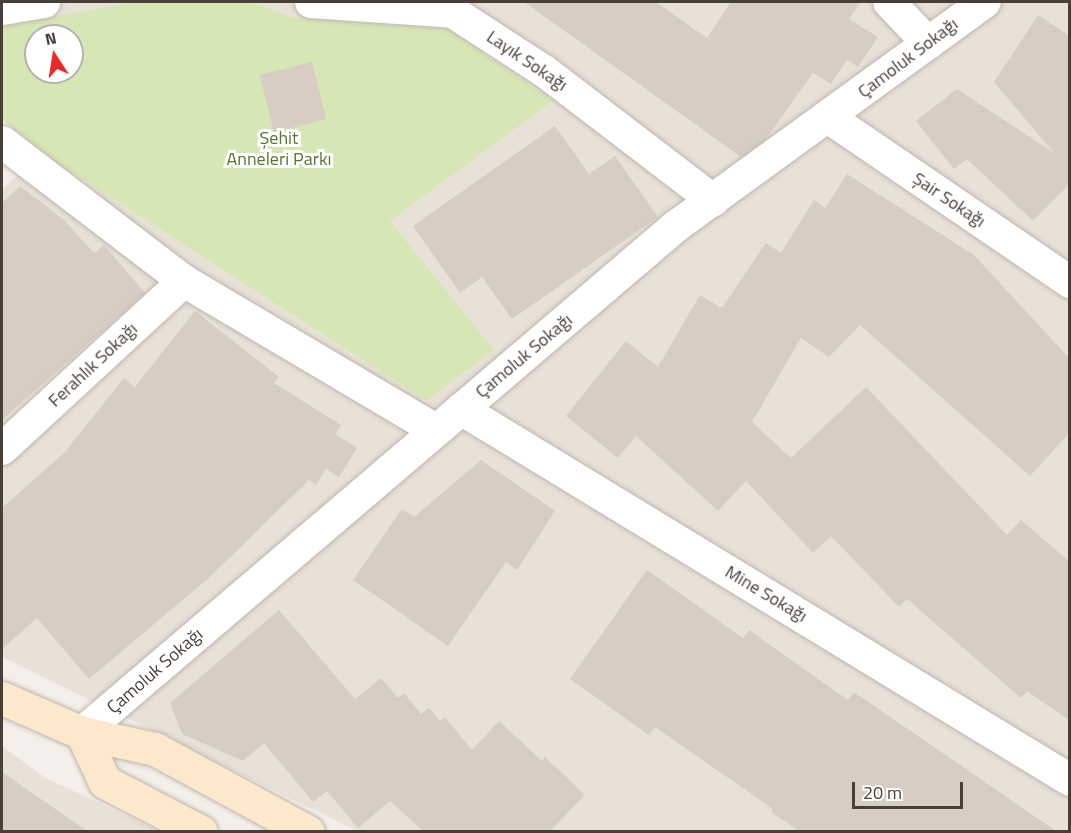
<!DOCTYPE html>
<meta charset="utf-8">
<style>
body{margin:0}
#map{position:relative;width:1071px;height:833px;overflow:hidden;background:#f4efea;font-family:"Titillium Web",sans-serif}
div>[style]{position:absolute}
.residential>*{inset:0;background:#e8e1d8}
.green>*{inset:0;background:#d7e6b5}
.building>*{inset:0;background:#d8cdc3;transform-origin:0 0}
.roads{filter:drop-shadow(0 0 2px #bfb6ad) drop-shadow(0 0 2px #bfb6ad)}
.street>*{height:32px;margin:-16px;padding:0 16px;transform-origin:16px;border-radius:16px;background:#fff}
.secondary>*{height:33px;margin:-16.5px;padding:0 16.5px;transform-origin:16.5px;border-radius:16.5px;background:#fce9cc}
span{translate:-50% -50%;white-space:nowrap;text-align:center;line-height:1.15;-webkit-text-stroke:6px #fff;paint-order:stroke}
.street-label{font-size:18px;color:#483f38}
.park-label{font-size:18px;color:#54772e}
.frame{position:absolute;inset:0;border:3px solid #483f38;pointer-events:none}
.north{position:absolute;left:24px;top:24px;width:60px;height:60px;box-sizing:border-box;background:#fff;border:2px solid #b6b2af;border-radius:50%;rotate:348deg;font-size:16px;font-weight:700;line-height:24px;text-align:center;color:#483f38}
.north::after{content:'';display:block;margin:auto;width:21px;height:27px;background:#ef2726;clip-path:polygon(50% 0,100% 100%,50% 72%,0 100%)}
.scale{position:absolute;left:852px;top:782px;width:111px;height:27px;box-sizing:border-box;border:3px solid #483f38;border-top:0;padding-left:8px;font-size:18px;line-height:21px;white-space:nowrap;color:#483f38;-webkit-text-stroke:4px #fff;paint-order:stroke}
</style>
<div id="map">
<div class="residential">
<i style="clip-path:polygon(2px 2px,130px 2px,2px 27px)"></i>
<i style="clip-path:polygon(252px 2px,1069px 2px,1069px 831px,357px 831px,2px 657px,2px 189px,12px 180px,51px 159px,426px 401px,493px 350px,390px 221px,553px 101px,449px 29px,294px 18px)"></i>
<i style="clip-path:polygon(2px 746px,44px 777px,158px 831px,2px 831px)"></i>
</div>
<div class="green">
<i style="clip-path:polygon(evenodd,130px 2px,252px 2px,294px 18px,449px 29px,553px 101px,390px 221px,494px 350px,426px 401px,51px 159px,2px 119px,2px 27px,130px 2px,36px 36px,72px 36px,72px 72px,36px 72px,36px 36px)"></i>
</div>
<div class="building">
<i style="clip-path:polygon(524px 2px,656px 2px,707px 38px,731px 2px,861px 2px,849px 19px,878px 37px,858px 67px,847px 60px,831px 84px,813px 73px,765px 140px,741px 157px)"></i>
<i style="clip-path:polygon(1038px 15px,1070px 36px,1070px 183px,1033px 221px,967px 159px,954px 169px,916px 121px,957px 89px,1054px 153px,994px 82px)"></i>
<i style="left:312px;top:62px;width:59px;height:54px;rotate:76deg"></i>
<i style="clip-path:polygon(555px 126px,589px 174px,615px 156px,658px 217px,512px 319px,482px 277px,460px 293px,413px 226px)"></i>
<i style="clip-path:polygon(847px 174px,974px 255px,1070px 359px,1070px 432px,1030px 476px,860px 325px,829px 357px,801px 338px,752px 422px,791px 458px,866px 387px,1007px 535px,1021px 520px,1070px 562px,1070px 721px,1027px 691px,1021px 698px,907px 599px,899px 607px,831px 536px,813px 553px,746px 481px,718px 511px,636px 436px,618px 458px,566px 416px,626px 341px,658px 367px,700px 295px,722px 308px,766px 243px,781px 253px,814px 200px,825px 208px)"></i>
<i style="clip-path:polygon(20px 186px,64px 220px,94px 253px,104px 245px,145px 293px,2px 420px,2px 203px)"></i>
<i style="clip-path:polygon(195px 311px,279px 377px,274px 383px,341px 425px,335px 434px,357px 448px,339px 477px,326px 469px,316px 485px,309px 480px,211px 576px,89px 679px,37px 618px,2px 649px,2px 508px,65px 452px,124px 378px,135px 387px)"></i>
<i style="clip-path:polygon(481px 460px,555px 511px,517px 570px,506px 562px,448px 646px,353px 580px,402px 509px,414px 517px)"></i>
<i style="clip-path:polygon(647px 570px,743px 638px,749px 630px,848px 700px,854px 692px,1056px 831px,799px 831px,771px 812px,773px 809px,655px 727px,649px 735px,570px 679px)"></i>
<i style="clip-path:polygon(279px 610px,355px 699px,381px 678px,398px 698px,404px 693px,421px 714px,429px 708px,440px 721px,445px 717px,472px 750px,499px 721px,542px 761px,545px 757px,585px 795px,550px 831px,423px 831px,390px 801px,358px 828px,327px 791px,313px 802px,264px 743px,243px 761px,182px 734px,170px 703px)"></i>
<i style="clip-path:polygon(2px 772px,87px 831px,2px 831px)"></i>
</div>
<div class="roads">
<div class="street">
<i style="left:311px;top:2px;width:142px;rotate:4deg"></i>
<i style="left:453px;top:12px;width:108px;rotate:33deg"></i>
<i style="left:544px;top:71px;width:213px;rotate:37.4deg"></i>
<i style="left:889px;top:2px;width:57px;rotate:46.4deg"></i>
<i style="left:2px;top:9px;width:43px;rotate:-9.5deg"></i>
<i style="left:828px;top:117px;width:293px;rotate:34.3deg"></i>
<i style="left:2px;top:142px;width:229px;rotate:37.4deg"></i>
<i style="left:184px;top:281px;width:293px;rotate:30.6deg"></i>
<i style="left:461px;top:409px;width:713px;rotate:31.35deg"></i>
<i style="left:2px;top:449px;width:248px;rotate:-42.7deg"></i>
<i style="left:82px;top:733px;width:780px;rotate:-40.47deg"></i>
<i style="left:675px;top:227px;width:383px;rotate:-36deg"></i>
</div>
<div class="secondary">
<i style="left:2px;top:698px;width:87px;rotate:23.6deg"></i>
<i style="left:82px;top:733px;width:75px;rotate:12.4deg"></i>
<i style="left:155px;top:749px;width:174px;rotate:28.5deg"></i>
<i style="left:82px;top:733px;width:54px;rotate:64.9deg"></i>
<i style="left:105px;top:782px;width:108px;rotate:27.5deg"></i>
</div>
</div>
<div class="street-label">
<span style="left:908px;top:58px;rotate:-37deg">Çamoluk Sokağı</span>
<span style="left:527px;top:61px;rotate:34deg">Layık Sokağı</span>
<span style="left:949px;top:200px;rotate:34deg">Şair Sokağı</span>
<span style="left:524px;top:356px;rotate:-40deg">Çamoluk Sokağı</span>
<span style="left:93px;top:365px;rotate:-43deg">Ferahlık Sokağı</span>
<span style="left:766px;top:594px;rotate:31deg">Mine Sokağı</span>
<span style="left:155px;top:671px;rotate:-41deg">Çamoluk Sokağı</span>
</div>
<div class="park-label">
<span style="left:279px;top:149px">Şehit<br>Anneleri Parkı</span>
</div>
<div class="frame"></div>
<div class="north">N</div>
<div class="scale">20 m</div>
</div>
